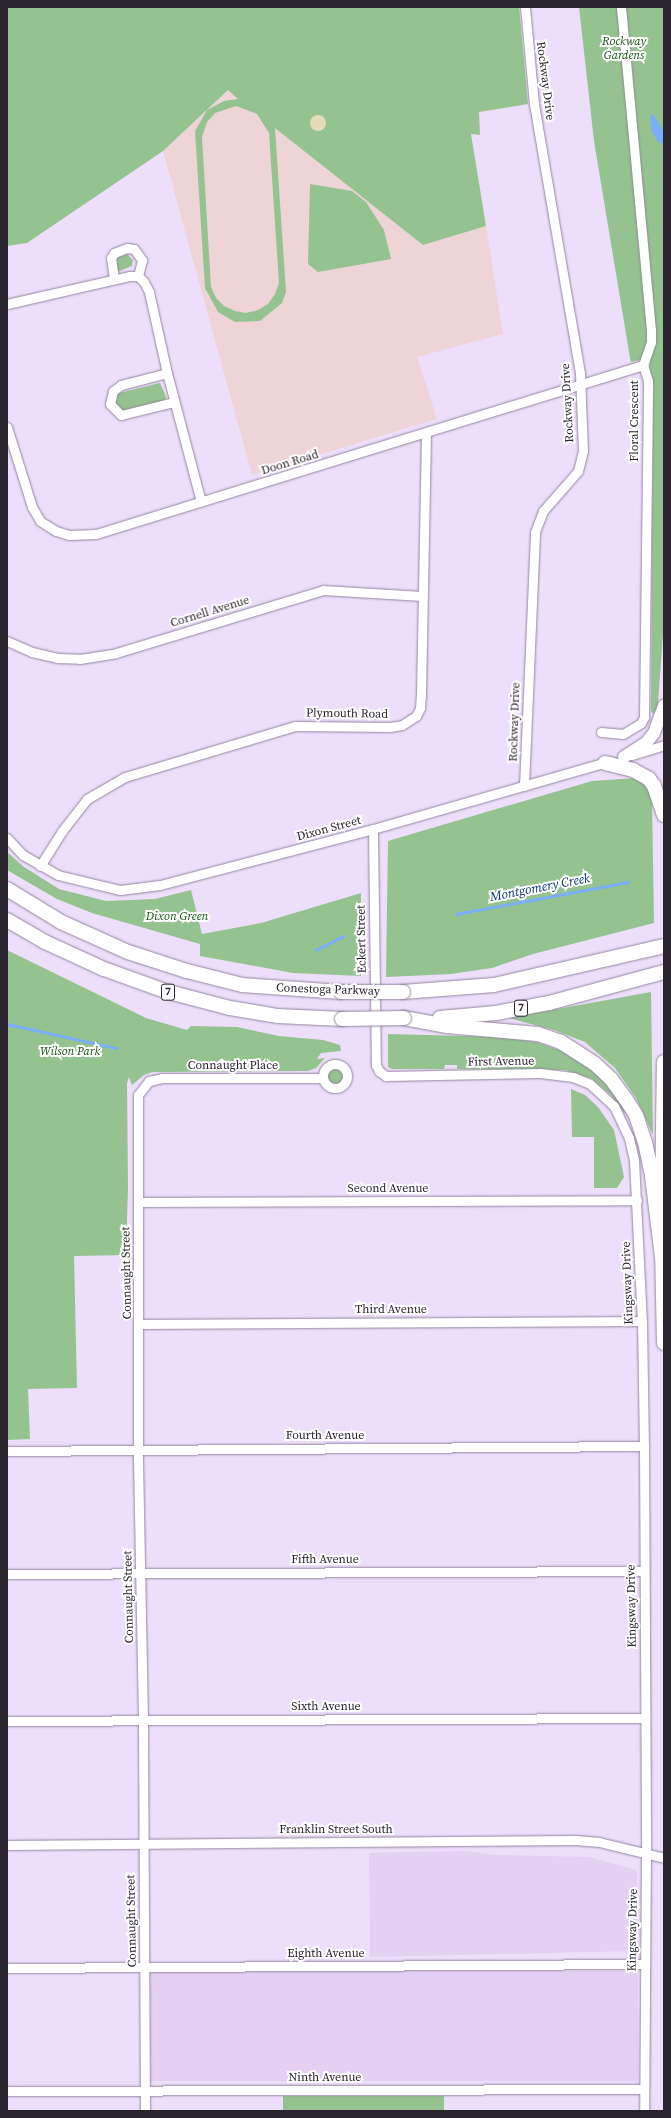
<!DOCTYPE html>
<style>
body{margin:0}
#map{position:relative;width:671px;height:2118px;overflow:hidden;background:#eddefb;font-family:"Source Serif 4",serif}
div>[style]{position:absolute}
.built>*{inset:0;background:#e3d0f3;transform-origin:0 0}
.education>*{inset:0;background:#eed4d7}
.green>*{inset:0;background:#94c38f;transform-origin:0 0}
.round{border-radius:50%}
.sand>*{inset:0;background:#e5dcb7}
.water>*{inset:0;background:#7aaefa}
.stream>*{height:2.5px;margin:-1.25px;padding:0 1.25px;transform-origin:1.25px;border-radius:1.25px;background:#7aaefa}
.roads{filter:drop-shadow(0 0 1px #93859f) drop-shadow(0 0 1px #93859f)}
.minor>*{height:9px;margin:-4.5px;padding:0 4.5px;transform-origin:4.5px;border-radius:4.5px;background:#fff}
.minor>.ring{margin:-4.5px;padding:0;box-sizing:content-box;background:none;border:9px solid #fff;border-radius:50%}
.major>*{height:12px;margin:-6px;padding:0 6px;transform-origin:6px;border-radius:6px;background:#fff}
.highway>*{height:14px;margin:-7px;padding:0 7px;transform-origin:7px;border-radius:7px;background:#fff}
.bridges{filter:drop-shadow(0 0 1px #93859f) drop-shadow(0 0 1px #93859f)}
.highway-bridge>*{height:14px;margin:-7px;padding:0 7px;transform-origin:7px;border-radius:7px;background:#fff}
span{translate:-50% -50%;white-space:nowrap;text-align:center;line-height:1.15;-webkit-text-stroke:4px #fff;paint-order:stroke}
.shield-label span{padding:1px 3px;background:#fff;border:1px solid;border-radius:3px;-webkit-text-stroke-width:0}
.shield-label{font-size:11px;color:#29232d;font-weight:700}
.park-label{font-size:12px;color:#0e550c;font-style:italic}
.street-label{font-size:12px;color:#29232d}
.water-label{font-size:13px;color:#003374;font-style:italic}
.frame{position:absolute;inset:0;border:8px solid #29232d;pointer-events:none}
</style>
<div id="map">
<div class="built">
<i style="clip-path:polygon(467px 1851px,495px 1855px,589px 1857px,637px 1870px,637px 1951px,370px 1957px,369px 1853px)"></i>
<i style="left:638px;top:1971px;width:110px;height:489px;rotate:90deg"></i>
</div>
<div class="education">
<i style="clip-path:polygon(228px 90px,423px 245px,486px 226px,503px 334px,417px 357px,437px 419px,252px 475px,163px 151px)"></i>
</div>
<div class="green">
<i style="clip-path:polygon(evenodd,7px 7px,519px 7px,528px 104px,479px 112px,480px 135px,471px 134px,486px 226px,423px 245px,275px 128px,286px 292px,282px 303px,260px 321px,235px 322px,218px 312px,205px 288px,195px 131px,207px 110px,224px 101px,238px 99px,228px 90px,163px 151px,27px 243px,7px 246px,7px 7px,236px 106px,257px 114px,269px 133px,279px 283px,275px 294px,268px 304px,258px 310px,246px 313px,235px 311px,224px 306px,216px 298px,211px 287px,202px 137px,207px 122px,215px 113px,236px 106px)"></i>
<i style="clip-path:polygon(579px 7px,664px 7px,664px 622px,657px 715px,651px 712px,653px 390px,649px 370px,650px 358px,631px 362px,630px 358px,594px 141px)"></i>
<i style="clip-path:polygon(310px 184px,352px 191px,366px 202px,384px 230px,391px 259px,318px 272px,308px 264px)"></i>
<i style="clip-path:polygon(124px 251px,133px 260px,132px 266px,117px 272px,113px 257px)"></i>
<i style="clip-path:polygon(160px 383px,166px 397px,164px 402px,124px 411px,115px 403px,115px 398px,119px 393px)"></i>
<i style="clip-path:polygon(636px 778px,649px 789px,652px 800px,654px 923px,533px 954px,492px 968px,451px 974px,386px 977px,388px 841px,592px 781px)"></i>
<i style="clip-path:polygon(7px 852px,24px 867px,59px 889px,106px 901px,155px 899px,191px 890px,202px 934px,261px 923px,361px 893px,361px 976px,293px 973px,200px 956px,200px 944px,92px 913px,57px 899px,7px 870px)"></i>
<i style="clip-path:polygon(7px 950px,146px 1018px,187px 1030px,191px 1026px,237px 1027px,279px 1036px,323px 1040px,340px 1045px,341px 1051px,321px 1053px,317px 1059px,325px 1058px,316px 1068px,308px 1071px,153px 1072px,144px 1075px,132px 1085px,129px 1077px,127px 1083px,128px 1187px,126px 1255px,74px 1256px,77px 1388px,28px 1389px,30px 1439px,7px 1440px)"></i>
<i style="clip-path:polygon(651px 992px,653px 1135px,636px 1098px,615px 1068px,585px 1042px,554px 1030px,508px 1018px)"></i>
<i style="clip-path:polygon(388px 1034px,501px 1037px,536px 1042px,562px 1051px,588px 1067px,606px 1082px,627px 1112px,624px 1113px,611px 1095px,592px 1079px,565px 1070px,457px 1069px,457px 1065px,445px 1065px,444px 1069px,392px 1069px,388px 1067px)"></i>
<i class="round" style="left:325px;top:1066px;width:20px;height:20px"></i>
<i style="clip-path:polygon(571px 1089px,585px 1095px,598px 1107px,614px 1130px,624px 1177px,617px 1188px,594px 1188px,594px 1137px,572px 1137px)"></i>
<i style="left:444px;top:2096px;width:15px;height:161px;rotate:90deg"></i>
</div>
<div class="sand">
<i class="round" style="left:310px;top:115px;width:16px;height:16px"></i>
</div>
<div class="water">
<i style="clip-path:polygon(653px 114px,664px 132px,663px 143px,659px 143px,652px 132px,650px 116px)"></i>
</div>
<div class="stream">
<i style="left:456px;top:914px;width:175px;rotate:-10.5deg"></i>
<i style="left:316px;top:950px;width:30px;rotate:-27deg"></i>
<i style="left:7px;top:1024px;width:112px;rotate:12.4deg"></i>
</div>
<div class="roads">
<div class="minor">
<i style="left:621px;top:7px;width:324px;rotate:84.7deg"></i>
<i style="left:651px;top:330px;width:12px;rotate:90deg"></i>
<i style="left:651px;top:342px;width:24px;rotate:109deg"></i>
<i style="left:114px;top:279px;width:21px;rotate:-98deg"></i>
<i style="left:111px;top:258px;width:6px;rotate:-59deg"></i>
<i style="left:114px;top:253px;width:14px;rotate:-21deg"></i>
<i style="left:127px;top:248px;width:7px;rotate:8deg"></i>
<i style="left:134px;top:249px;width:14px;rotate:54deg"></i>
<i style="left:142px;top:260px;width:16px;rotate:104deg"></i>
<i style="left:7px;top:304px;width:125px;rotate:-12.9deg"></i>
<i style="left:129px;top:276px;width:9px"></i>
<i style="left:138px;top:276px;width:8px;rotate:45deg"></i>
<i style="left:144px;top:282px;width:11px;rotate:63deg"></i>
<i style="left:149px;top:292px;width:83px;rotate:77.5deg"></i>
<i style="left:167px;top:373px;width:133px;rotate:75.2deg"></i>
<i style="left:167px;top:373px;width:48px;rotate:165.4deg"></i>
<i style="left:121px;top:385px;width:10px;rotate:143deg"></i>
<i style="left:113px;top:391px;width:13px;rotate:103deg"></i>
<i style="left:110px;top:404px;width:16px;rotate:45deg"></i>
<i style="left:121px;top:415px;width:55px;rotate:-13.8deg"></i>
<i style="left:7px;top:427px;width:84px;rotate:72.6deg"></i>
<i style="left:32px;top:507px;width:16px;rotate:60deg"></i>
<i style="left:40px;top:521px;width:19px;rotate:32deg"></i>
<i style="left:56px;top:531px;width:14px;rotate:17deg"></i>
<i style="left:69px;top:535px;width:27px;rotate:-2deg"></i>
<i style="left:96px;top:534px;width:573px;rotate:-17.17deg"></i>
<i style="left:7px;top:641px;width:27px;rotate:24deg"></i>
<i style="left:32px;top:652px;width:26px;rotate:13deg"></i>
<i style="left:57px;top:658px;width:23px;rotate:2deg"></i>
<i style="left:80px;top:659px;width:36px;rotate:-9deg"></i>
<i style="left:116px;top:653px;width:216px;rotate:-16.9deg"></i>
<i style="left:323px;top:590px;width:99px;rotate:3.5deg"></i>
<i style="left:601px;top:732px;width:22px;rotate:5deg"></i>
<i style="left:623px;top:734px;width:21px;rotate:-31deg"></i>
<i style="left:641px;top:723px;width:7px;rotate:-63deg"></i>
<i style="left:644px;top:717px;width:336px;rotate:-89.3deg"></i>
<i style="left:648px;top:381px;width:17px;rotate:-107deg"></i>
<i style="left:632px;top:755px;width:34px;rotate:-17deg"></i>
<i style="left:524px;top:786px;width:254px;rotate:-87.5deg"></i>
<i style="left:535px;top:532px;width:22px;rotate:-69deg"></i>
<i style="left:543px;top:511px;width:53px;rotate:-48.8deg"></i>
<i style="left:578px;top:471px;width:21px;rotate:-76deg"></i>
<i style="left:583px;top:451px;width:78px;rotate:-92.2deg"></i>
<i style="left:580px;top:373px;width:273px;rotate:-99.7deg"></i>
<i style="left:534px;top:104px;width:97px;rotate:-95.3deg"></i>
<i style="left:373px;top:829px;width:236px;rotate:89.3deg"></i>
<i style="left:376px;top:1065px;width:7px;rotate:63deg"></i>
<i style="left:379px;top:1071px;width:9px;rotate:36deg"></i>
<i style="left:386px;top:1076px;width:154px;rotate:-1.1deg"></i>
<i style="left:540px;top:1073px;width:33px;rotate:7deg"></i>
<i style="left:573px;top:1077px;width:18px;rotate:22deg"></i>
<i style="left:590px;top:1084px;width:33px;rotate:43deg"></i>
<i style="left:614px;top:1106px;width:35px;rotate:65deg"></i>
<i style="left:629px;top:1138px;width:23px;rotate:77deg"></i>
<i style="left:634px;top:1160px;width:161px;rotate:87.2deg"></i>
<i style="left:642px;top:1321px;width:125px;rotate:89.1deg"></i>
<i style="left:644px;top:1446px;width:407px;rotate:89.7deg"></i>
<i style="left:646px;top:1853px;width:258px;rotate:90.4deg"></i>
<i style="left:7px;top:838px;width:23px;rotate:47deg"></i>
<i style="left:23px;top:855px;width:40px;rotate:29.7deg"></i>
<i style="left:58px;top:875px;width:64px;rotate:13.6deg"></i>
<i style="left:120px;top:890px;width:40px;rotate:-7.1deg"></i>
<i style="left:160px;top:885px;width:220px;rotate:-14.7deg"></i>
<i style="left:373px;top:829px;width:247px;rotate:-16deg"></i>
<i style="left:40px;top:866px;width:41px;rotate:-57.8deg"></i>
<i style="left:62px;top:831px;width:41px;rotate:-52deg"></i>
<i style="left:87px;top:799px;width:44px;rotate:-30.1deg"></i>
<i style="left:125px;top:777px;width:177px;rotate:-16.7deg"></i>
<i style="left:295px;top:726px;width:95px;rotate:0.6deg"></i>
<i style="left:390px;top:727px;width:12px;rotate:-9deg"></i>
<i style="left:402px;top:725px;width:17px;rotate:-33deg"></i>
<i style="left:416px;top:716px;width:9px;rotate:-63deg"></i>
<i style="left:420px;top:708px;width:14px;rotate:-86deg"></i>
<i style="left:421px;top:694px;width:261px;rotate:-88.9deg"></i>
<i class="ring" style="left:323px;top:1064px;width:15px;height:15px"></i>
<i style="left:138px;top:1202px;width:499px;rotate:-0.2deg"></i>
<i style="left:140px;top:1324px;width:502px;rotate:-0.34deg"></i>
<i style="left:7px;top:1451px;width:637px;rotate:-0.45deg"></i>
<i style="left:7px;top:1574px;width:637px;rotate:-0.27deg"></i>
<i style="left:7px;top:1721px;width:638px;rotate:-0.27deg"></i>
<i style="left:7px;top:1845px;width:569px;rotate:-0.5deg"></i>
<i style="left:576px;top:1840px;width:23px;rotate:5deg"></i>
<i style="left:599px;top:1842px;width:67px;rotate:13.8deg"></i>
<i style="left:7px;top:1968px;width:637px;rotate:-0.36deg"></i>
<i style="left:7px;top:2091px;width:637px;rotate:-0.18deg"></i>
<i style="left:145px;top:2111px;width:391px;rotate:-90.3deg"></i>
<i style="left:143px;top:1720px;width:271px;rotate:-91.1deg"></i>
<i style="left:138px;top:1449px;width:354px;rotate:-90deg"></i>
<i style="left:138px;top:1095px;width:18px;rotate:-52deg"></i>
<i style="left:149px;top:1081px;width:13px;rotate:-13deg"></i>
<i style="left:162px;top:1078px;width:160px"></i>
</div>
<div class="major">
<i style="left:624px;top:757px;width:27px;rotate:-33deg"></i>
<i style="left:647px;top:742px;width:11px;rotate:-52deg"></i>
<i style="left:654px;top:733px;width:29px;rotate:-70deg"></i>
</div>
<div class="highway">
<i style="left:605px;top:763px;width:29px;rotate:14deg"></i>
<i style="left:633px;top:770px;width:18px;rotate:29deg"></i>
<i style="left:649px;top:779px;width:9px;rotate:54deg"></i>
<i style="left:654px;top:786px;width:31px;rotate:71deg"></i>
<i style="left:7px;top:889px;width:63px;rotate:31.4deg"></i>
<i style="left:61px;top:922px;width:73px;rotate:24.1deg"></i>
<i style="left:128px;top:952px;width:62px;rotate:17.9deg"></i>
<i style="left:187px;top:971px;width:57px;rotate:14.3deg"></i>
<i style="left:242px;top:985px;width:99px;rotate:4deg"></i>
<i style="left:7px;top:920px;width:44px;rotate:30.1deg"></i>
<i style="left:45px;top:942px;width:65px;rotate:24.6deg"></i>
<i style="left:104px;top:969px;width:65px;rotate:19.8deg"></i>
<i style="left:165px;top:991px;width:67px;rotate:14.7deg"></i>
<i style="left:230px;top:1008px;width:49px;rotate:9.5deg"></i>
<i style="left:278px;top:1016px;width:64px;rotate:2.7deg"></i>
<i style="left:403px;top:992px;width:91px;rotate:-4.4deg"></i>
<i style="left:494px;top:985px;width:174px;rotate:-12.9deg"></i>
<i style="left:404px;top:1018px;width:44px;rotate:10.5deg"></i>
<i style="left:447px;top:1026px;width:91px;rotate:5deg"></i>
<i style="left:538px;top:1034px;width:24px;rotate:19deg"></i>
<i style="left:561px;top:1042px;width:40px;rotate:32.9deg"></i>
<i style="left:595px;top:1064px;width:22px;rotate:43deg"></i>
<i style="left:611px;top:1079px;width:24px;rotate:54deg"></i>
<i style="left:625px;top:1098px;width:20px;rotate:57deg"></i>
<i style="left:636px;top:1115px;width:28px;rotate:72deg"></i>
<i style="left:645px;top:1142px;width:35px;rotate:78deg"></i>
<i style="left:652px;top:1176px;width:82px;rotate:83deg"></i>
<i style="left:440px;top:1018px;width:56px;rotate:-5.1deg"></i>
<i style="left:496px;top:1013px;width:54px;rotate:-10.7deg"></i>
<i style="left:549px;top:1003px;width:119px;rotate:-15.1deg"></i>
<i style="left:662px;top:1201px;width:139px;rotate:-89.2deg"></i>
<i style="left:662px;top:1248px;width:95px;rotate:88.8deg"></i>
</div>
</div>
<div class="bridges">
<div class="highway-bridge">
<i style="left:341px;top:992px;width:62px"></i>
<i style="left:342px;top:1019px;width:62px;rotate:-0.9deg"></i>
</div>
</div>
<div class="shield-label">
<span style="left:168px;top:992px">7</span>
<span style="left:521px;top:1008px">7</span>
</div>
<div class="park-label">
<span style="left:624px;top:49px">Rockway<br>Gardens</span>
<span style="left:177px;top:917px">Dixon Green</span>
<span style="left:70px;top:1052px">Wilson Park</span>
</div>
<div class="street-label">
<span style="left:545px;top:81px;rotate:83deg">Rockway Drive</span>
<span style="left:568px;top:403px;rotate:-93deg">Rockway Drive</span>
<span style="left:635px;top:421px;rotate:-90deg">Floral Crescent</span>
<span style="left:290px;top:463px;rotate:-17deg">Doon Road</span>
<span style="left:210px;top:612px;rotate:-17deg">Cornell Avenue</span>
<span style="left:347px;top:714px;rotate:1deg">Plymouth Road</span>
<span style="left:515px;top:722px;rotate:-88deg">Rockway Drive</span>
<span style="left:329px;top:829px;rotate:-15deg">Dixon Street</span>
<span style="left:362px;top:939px;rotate:-91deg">Eckert Street</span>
<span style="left:328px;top:990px;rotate:2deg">Conestoga Parkway</span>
<span style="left:501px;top:1062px;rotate:-1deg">First Avenue</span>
<span style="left:233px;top:1066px">Connaught Place</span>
<span style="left:388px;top:1189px">Second Avenue</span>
<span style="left:127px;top:1273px;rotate:-91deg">Connaught Street</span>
<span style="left:628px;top:1283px;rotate:-92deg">Kingsway Drive</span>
<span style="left:391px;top:1310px">Third Avenue</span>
<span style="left:325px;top:1436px">Fourth Avenue</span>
<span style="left:325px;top:1560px">Fifth Avenue</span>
<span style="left:129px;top:1597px;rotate:-91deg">Connaught Street</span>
<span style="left:632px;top:1606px;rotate:-91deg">Kingsway Drive</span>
<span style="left:326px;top:1707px">Sixth Avenue</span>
<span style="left:336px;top:1830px">Franklin Street South</span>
<span style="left:132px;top:1921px;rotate:-91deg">Connaught Street</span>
<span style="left:633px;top:1930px;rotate:-89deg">Kingsway Drive</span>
<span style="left:326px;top:1954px">Eighth Avenue</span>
<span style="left:325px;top:2078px">Ninth Avenue</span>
</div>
<div class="water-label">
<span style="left:540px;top:888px;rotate:-11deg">Montgomery Creek</span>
</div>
<div class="frame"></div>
</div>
